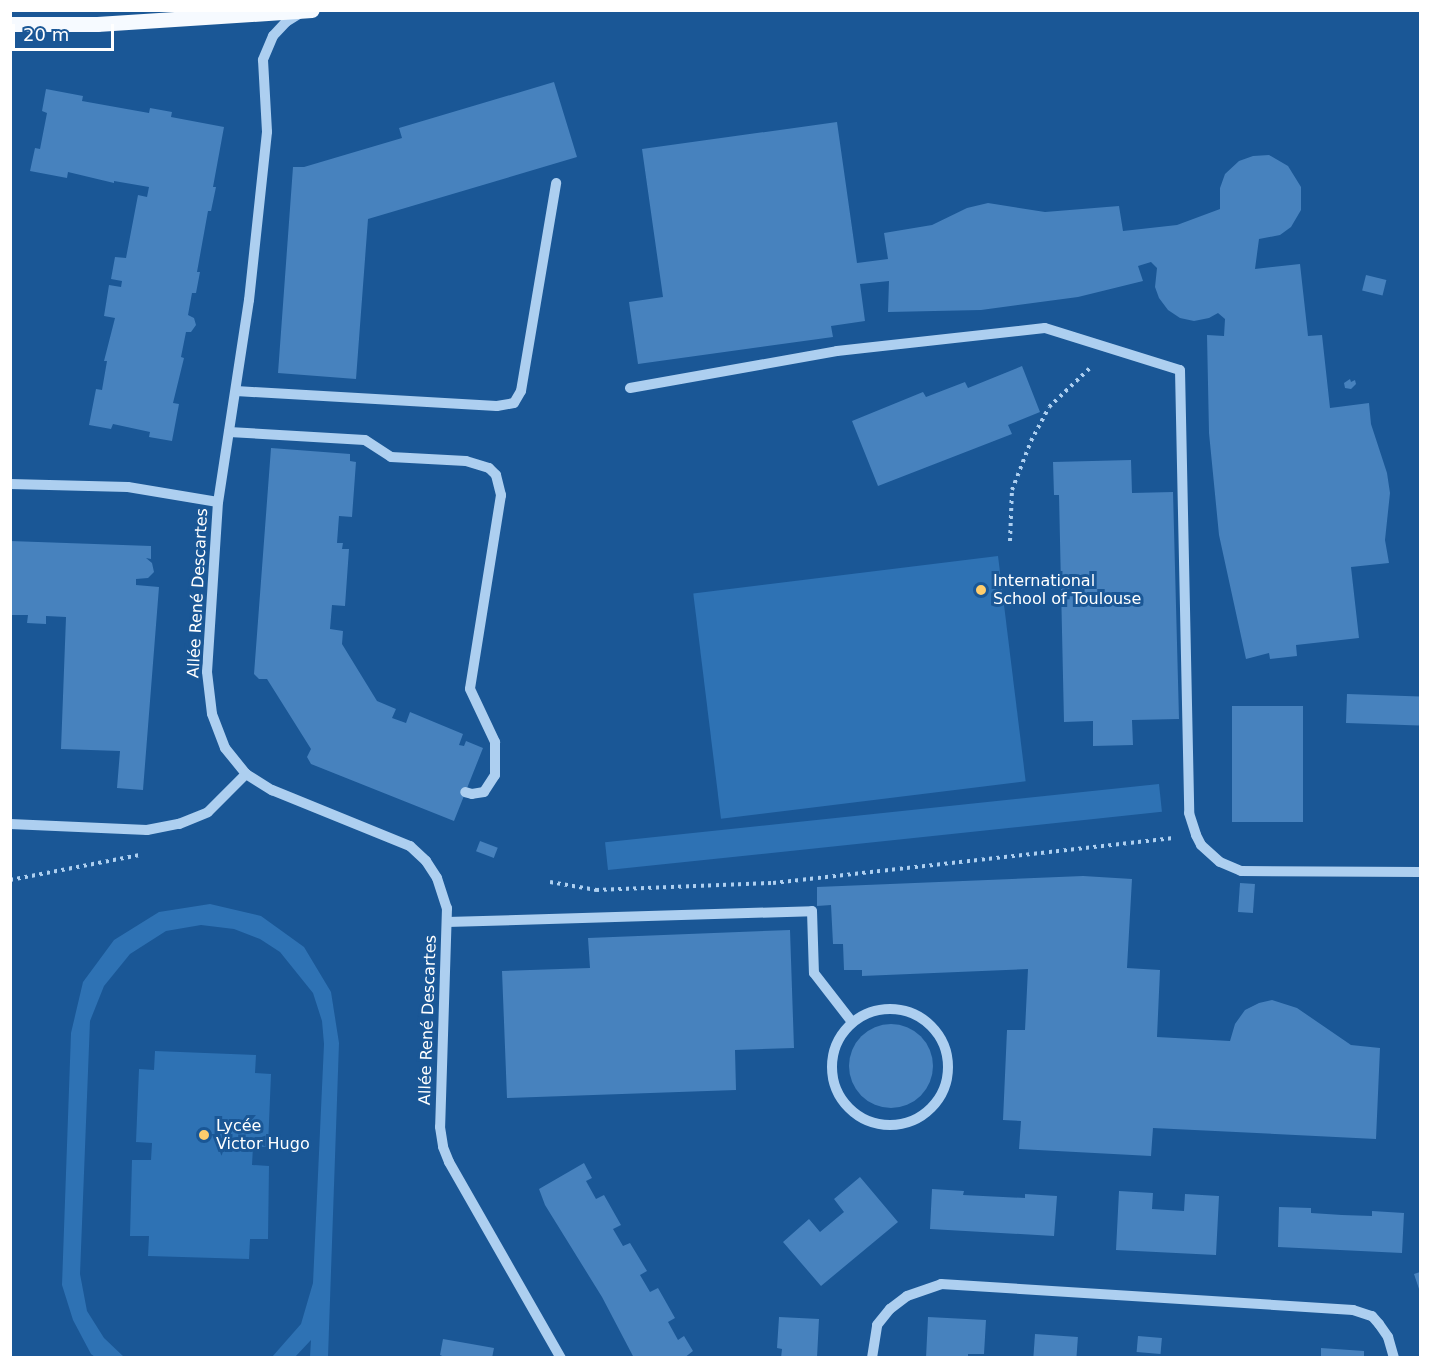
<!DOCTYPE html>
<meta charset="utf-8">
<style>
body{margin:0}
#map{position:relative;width:1431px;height:1368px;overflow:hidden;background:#1a5796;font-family:"DejaVu Sans",sans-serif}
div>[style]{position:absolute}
.green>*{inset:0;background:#2e72b4;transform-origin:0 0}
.building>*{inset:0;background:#4782be;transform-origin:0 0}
.round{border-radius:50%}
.path>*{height:4px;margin-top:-2px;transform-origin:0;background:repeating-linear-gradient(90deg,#adcff0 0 3px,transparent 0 7.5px)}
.minor>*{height:10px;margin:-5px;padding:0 5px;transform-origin:5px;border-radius:5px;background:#adcff0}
.minor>.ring{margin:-5px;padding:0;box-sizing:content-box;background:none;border:10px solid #adcff0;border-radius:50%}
.major>*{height:15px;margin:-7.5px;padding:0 7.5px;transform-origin:7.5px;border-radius:7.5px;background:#f6faff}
.dots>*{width:16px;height:16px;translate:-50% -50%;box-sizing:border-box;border:3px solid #1a5796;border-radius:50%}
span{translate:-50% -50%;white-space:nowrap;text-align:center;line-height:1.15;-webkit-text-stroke:6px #1a5796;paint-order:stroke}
.poi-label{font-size:16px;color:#fff}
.left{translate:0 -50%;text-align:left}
.street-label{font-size:16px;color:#fff}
.frame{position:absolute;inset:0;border:12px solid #fff;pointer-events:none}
.scale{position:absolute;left:12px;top:24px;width:102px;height:27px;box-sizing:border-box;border:3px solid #fff;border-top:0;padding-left:8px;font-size:18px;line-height:21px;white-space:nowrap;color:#fff;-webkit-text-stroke:4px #1a5796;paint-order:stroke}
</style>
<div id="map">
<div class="green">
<i style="left:998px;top:556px;width:227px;height:307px;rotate:83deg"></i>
<i style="left:1159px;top:784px;width:28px;height:557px;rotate:84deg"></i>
<i style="clip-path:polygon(210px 904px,261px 916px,304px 947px,331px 992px,339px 1043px,328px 1357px,310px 1357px,311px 1340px,295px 1357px,272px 1357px,301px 1324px,313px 1283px,324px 1044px,322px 1021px,313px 993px,280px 952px,260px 939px,234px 929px,201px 925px,166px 931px,130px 954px,104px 986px,90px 1021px,80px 1274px,87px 1311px,104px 1338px,124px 1357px,95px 1357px,91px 1354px,73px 1320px,62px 1285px,71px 1033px,83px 982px,114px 940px,159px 912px)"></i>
<i style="clip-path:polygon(155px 1051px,256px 1055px,255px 1073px,271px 1074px,268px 1147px,253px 1147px,252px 1165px,269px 1166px,268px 1239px,250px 1239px,249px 1259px,148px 1256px,149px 1236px,130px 1236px,132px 1160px,151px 1160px,152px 1143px,136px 1142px,139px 1069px,154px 1070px)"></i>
</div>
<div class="building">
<i style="clip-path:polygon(554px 82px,577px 157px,368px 219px,356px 379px,278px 373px,293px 167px,304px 167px,402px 138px,399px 128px)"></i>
<i style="clip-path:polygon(46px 89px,83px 96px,82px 101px,149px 113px,150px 108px,172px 112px,171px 117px,224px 127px,213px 187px,216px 187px,211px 211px,208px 211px,197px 272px,200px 272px,196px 293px,192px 293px,188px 315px,194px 318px,196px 325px,191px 332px,186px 332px,181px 357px,184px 358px,173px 403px,179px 404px,172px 441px,149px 437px,150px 432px,113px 424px,111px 429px,89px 425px,96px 389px,102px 390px,107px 361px,104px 361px,115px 318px,104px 316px,109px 285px,121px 287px,122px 281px,111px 279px,115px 257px,126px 258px,138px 195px,147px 197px,149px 187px,114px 181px,114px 183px,68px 172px,67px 178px,30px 171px,35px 148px,40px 149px,47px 113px,42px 111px)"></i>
<i style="clip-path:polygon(837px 122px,857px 263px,888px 259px,884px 233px,932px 225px,967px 208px,988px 203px,1045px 212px,1119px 206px,1123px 231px,1177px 225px,1220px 209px,1220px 188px,1225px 174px,1239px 161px,1253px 156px,1269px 155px,1288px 166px,1301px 187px,1301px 210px,1291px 227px,1280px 235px,1259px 239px,1255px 269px,1300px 264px,1308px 336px,1322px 335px,1330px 408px,1369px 403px,1371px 424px,1387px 473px,1390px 493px,1385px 540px,1389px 563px,1351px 567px,1359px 638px,1296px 645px,1297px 656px,1270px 659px,1269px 653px,1246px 659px,1219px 535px,1209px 433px,1207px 335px,1224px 336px,1225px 319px,1218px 313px,1209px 318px,1194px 321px,1180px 318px,1168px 310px,1159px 298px,1155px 287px,1157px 268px,1151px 262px,1138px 266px,1143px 281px,1078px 297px,981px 310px,888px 312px,889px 281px,860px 284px,865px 321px,831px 326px,833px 337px,638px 364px,629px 302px,663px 297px,642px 149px)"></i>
<i style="left:1366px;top:275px;width:21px;height:16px;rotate:14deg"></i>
<i style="clip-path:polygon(1022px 366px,1040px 412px,1008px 425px,1012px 434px,878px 486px,852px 421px,923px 392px,926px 397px,965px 382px,968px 388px)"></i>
<i style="clip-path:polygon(1350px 379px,1351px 382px,1355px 380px,1356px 384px,1351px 389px,1345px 388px,1344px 383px)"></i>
<i style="clip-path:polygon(271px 448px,350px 454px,350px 461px,356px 462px,352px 517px,339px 516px,337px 543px,343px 543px,342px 549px,349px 549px,345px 606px,332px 605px,330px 629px,343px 631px,342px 644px,377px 701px,396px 709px,392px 718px,406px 723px,410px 712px,463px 734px,459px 745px,464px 746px,466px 741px,483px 748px,454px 821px,311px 764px,307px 757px,311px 749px,267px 679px,259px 679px,254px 674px)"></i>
<i style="clip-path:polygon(1131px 460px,1132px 493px,1173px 492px,1179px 719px,1132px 720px,1133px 745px,1093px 746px,1093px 721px,1064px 722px,1059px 495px,1054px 495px,1053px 462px)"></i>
<i style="clip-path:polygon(10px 541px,151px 546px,151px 559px,146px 558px,152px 563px,154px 572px,148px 578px,136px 579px,136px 585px,159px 587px,143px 790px,117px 788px,120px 751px,61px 749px,66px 617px,46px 616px,46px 624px,27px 623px,28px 615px,10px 615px)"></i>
<i style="left:1347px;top:694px;width:73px;height:29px;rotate:2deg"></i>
<i style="left:1232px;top:706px;width:71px;height:116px"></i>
<i style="left:480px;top:841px;width:19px;height:11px;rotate:21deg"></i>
<i style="clip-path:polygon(1083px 876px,1132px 879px,1127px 968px,1160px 970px,1157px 1037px,1230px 1041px,1235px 1024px,1245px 1010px,1259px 1003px,1272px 1000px,1297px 1008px,1351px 1045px,1380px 1048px,1376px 1139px,1153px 1128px,1151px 1156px,1019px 1149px,1021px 1121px,1003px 1120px,1007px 1030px,1025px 1030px,1028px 969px,862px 976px,862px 970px,844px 970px,843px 944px,833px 944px,831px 905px,817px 906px,817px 887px)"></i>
<i style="left:1240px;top:883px;width:15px;height:29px;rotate:4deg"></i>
<i style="clip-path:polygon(790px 930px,794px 1048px,735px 1050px,736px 1090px,507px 1098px,502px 971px,590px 968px,588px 938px)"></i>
<i class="round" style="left:849px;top:1024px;width:84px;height:84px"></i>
<i style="clip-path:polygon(584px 1163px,592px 1178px,586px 1181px,596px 1199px,604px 1195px,621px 1225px,613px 1229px,623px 1246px,630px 1243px,647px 1271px,640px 1275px,650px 1292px,658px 1288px,675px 1318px,668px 1322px,678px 1340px,684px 1336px,693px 1351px,684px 1358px,634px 1358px,602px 1297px,545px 1205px,539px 1189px)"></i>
<i style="clip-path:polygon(860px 1177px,898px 1222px,821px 1286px,783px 1242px,809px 1219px,820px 1232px,844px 1212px,834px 1199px)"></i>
<i style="clip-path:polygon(932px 1189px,964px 1191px,963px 1195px,1025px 1198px,1025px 1194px,1057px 1196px,1054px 1236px,930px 1229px)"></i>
<i style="clip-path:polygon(1119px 1191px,1153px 1193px,1152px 1209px,1184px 1211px,1185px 1194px,1219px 1196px,1216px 1255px,1116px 1250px)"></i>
<i style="clip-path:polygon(1279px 1207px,1311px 1208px,1311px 1213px,1342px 1215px,1372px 1216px,1372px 1211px,1404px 1213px,1402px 1253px,1278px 1247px)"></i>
<i style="clip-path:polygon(1420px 1272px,1420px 1292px,1414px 1274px)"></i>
<i style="clip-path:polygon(779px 1317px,819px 1319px,817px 1358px,781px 1358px,782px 1349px,777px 1348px)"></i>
<i style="clip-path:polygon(928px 1317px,986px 1320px,984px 1354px,968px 1354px,968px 1358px,926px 1358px)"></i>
<i style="left:1035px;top:1334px;width:43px;height:24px;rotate:4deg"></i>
<i style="left:1138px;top:1336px;width:24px;height:16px;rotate:5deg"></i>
<i style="clip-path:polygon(443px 1339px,494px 1348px,492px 1358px,447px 1358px,440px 1355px)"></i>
<i style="clip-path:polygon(1321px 1348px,1364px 1351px,1364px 1358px,1321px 1358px)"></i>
</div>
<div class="path">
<i style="left:1010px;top:541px;width:51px;rotate:-87.8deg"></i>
<i style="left:1012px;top:490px;width:53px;rotate:-68.8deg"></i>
<i style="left:1031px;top:441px;width:38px;rotate:-62deg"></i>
<i style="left:1049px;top:407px;width:58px;rotate:-43.6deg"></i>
<i style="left:10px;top:880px;width:132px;rotate:-10.9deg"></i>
<i style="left:550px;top:882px;width:47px;rotate:9.9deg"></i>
<i style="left:596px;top:890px;width:177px;rotate:-2.3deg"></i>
<i style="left:773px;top:883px;width:403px;rotate:-6.4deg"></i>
</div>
<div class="minor">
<i style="left:302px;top:12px;width:19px;rotate:148deg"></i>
<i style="left:286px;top:22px;width:19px;rotate:133deg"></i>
<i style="left:273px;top:36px;width:26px;rotate:113deg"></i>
<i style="left:263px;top:60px;width:72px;rotate:86.8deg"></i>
<i style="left:267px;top:132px;width:169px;rotate:96.1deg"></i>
<i style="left:249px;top:300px;width:204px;rotate:98.7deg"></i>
<i style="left:218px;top:502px;width:170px;rotate:93.7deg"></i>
<i style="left:207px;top:672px;width:42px;rotate:83.2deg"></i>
<i style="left:212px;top:714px;width:36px;rotate:69deg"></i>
<i style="left:225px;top:748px;width:33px;rotate:51deg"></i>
<i style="left:246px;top:774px;width:31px;rotate:32deg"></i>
<i style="left:272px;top:790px;width:149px;rotate:22.1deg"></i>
<i style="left:410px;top:846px;width:22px;rotate:43deg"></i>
<i style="left:426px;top:861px;width:20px;rotate:57deg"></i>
<i style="left:437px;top:878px;width:32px;rotate:72deg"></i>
<i style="left:447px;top:908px;width:219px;rotate:91.8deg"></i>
<i style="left:440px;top:1127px;width:20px;rotate:81deg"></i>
<i style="left:443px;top:1147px;width:16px;rotate:68deg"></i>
<i style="left:449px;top:1162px;width:226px;rotate:60.3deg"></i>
<i style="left:630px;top:388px;width:210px;rotate:-10.1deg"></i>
<i style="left:837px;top:351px;width:209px;rotate:-6.3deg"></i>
<i style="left:1045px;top:328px;width:141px;rotate:17.3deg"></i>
<i style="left:1180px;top:370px;width:443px;rotate:88.8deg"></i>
<i style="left:1189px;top:813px;width:23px;rotate:72deg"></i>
<i style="left:1196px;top:835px;width:11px;rotate:63deg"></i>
<i style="left:1201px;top:845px;width:25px;rotate:42deg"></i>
<i style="left:1220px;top:862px;width:23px;rotate:23deg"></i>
<i style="left:1241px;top:871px;width:179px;rotate:0.3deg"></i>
<i style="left:236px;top:391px;width:261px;rotate:3.3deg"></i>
<i style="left:497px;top:406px;width:17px;rotate:-10deg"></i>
<i style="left:514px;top:403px;width:14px;rotate:-60deg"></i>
<i style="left:521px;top:391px;width:211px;rotate:-80.4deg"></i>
<i style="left:229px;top:432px;width:136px;rotate:3.4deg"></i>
<i style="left:365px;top:440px;width:31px;rotate:33deg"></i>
<i style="left:391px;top:457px;width:75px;rotate:3.1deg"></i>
<i style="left:466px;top:461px;width:24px;rotate:17deg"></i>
<i style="left:489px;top:468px;width:10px;rotate:45deg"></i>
<i style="left:496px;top:475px;width:21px;rotate:76deg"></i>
<i style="left:501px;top:495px;width:196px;rotate:99.1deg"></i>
<i style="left:470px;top:689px;width:59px;rotate:64.7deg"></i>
<i style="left:495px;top:742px;width:33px;rotate:90deg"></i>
<i style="left:495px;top:775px;width:20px;rotate:123deg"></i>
<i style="left:484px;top:792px;width:12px;rotate:171deg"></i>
<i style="left:472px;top:794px;width:7px;rotate:-164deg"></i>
<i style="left:10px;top:484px;width:118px;rotate:1.5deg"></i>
<i style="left:128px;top:487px;width:91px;rotate:9.5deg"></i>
<i style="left:10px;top:824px;width:137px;rotate:2.5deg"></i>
<i style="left:147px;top:830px;width:33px;rotate:-11deg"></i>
<i style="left:179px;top:824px;width:31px;rotate:-22deg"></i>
<i style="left:208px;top:812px;width:54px;rotate:-45deg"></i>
<i style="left:447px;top:922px;width:365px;rotate:-1.7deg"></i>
<i style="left:812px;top:911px;width:62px;rotate:88.2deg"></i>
<i style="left:814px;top:973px;width:62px;rotate:52.2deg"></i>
<i class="ring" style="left:832px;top:1009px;width:106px;height:106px"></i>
<i style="left:872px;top:1358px;width:33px;rotate:-81deg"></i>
<i style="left:877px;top:1325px;width:21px;rotate:-51deg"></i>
<i style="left:890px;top:1309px;width:21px;rotate:-37deg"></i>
<i style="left:907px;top:1296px;width:36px;rotate:-19deg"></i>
<i style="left:941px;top:1284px;width:413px;rotate:3.6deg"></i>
<i style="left:1353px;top:1310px;width:20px;rotate:18deg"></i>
<i style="left:1372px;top:1316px;width:11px;rotate:49deg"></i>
<i style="left:1379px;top:1324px;width:16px;rotate:55deg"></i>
<i style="left:1388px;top:1337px;width:22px;rotate:74deg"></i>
</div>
<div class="major">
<i style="left:10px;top:24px;width:87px"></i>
<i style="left:97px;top:24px;width:215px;rotate:-3.7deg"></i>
</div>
<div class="dots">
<i style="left:981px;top:590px;background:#ffcd6c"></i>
<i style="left:204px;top:1135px;background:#ffcd6c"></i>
</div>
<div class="poi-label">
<span class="left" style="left:993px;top:590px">International<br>School of Toulouse</span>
<span class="left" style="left:216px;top:1135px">Lycée<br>Victor Hugo</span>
</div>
<div class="street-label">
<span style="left:198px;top:593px;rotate:-87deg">Allée René Descartes</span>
<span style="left:428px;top:1020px;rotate:-88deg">Allée René Descartes</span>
</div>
<div class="frame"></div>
<div class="scale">20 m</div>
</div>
